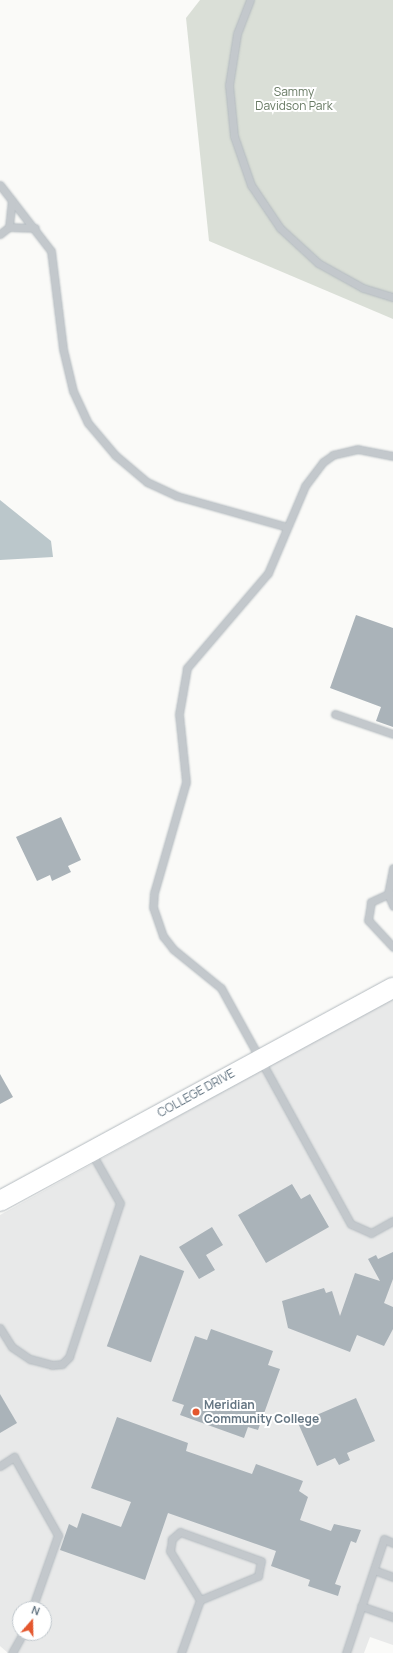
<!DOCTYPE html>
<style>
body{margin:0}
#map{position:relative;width:393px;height:1653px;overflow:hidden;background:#fafaf8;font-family:Manrope,sans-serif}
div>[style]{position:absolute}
.built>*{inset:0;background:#e8e9e9}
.green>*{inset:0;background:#dadfd7}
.water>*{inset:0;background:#bbc7cb}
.building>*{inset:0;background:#aab3b9;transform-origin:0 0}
.roads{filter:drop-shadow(0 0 1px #b3babf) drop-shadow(0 0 1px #b3babf)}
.lane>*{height:7px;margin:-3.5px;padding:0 3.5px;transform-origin:3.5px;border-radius:3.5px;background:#c3c8cc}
.secondary>*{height:20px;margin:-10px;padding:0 10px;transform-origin:10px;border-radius:10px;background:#fff}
.dots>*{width:11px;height:11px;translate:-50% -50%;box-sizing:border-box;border:2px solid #fff;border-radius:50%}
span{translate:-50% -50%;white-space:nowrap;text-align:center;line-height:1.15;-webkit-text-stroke:4px #fff;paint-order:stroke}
.park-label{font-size:12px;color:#687a64}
.street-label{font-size:12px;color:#657683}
.poi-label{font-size:12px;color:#657683;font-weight:700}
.left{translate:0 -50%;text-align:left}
.north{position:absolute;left:12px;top:1601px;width:40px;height:40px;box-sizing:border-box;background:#fff;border:1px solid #c1c8cd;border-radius:50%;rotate:20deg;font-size:11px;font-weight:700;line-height:16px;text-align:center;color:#657683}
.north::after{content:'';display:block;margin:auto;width:14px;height:18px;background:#e4572e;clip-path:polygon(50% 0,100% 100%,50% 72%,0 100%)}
</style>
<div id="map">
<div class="built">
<i style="clip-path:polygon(evenodd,393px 997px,393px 1645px,370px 1637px,364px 1653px,8px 1653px,0 1646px,0 1215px,393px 997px,20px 1609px,44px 1609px,44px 1633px,20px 1633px,20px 1609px)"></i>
</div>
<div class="green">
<i style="clip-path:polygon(200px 0,393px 0,393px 319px,209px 241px,186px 18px)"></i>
</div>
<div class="water">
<i style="clip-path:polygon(0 500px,51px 541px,53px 557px,0 560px)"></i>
</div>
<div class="building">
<i style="clip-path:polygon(356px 615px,393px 628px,393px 727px,376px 721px,381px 707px,330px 688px)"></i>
<i style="clip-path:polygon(61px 817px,81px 860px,68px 866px,71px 872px,52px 881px,50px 875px,37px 881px,16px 837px)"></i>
<i style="clip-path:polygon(0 1074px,13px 1097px,0 1104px)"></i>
<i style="clip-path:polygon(292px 1184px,301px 1199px,310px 1194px,329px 1227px,266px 1263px,238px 1215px)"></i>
<i style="clip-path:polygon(212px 1227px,223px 1245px,206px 1255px,215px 1270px,199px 1279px,179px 1247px)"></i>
<i style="clip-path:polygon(393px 1252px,393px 1279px,384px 1303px,393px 1307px,393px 1329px,384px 1346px,357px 1335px,350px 1352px,288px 1328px,282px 1301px,324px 1288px,326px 1293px,332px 1291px,340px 1316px,355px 1273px,380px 1281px,368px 1259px,376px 1255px,378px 1259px)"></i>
<i style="left:140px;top:1255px;width:47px;height:97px;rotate:20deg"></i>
<i style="clip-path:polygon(211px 1329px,273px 1351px,268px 1365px,280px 1369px,258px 1430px,248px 1427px,244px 1438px,180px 1415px,184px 1405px,172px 1401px,195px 1336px,207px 1340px)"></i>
<i style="clip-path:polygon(0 1394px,17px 1423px,0 1433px)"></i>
<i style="clip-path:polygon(356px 1398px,375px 1441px,347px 1453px,350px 1460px,339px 1465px,335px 1458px,317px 1466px,298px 1423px)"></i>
<i style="clip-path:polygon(117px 1417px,188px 1443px,186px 1451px,252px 1474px,256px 1464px,303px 1481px,299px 1491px,308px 1497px,300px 1520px,331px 1531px,334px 1524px,361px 1530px,356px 1543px,351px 1541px,335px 1584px,341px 1586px,338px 1596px,308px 1586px,310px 1580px,271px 1566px,276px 1551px,168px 1513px,145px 1580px,60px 1550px,69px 1524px,77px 1528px,82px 1513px,121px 1527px,131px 1502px,91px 1488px)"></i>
</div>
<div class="roads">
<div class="lane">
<i style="left:250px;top:0;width:36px;rotate:111deg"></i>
<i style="left:237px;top:34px;width:52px;rotate:98.9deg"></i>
<i style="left:229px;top:85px;width:51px;rotate:84.4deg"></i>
<i style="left:234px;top:136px;width:52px;rotate:70.9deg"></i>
<i style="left:251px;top:185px;width:52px;rotate:56deg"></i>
<i style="left:280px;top:228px;width:52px;rotate:42.6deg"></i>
<i style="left:318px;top:263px;width:51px;rotate:29.1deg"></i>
<i style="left:363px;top:288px;width:31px;rotate:17deg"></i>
<i style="left:0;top:185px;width:83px;rotate:52.3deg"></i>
<i style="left:51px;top:251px;width:99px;rotate:83deg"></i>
<i style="left:63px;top:349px;width:43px;rotate:76.6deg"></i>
<i style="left:73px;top:391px;width:35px;rotate:65deg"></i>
<i style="left:88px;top:423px;width:42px;rotate:49.8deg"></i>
<i style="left:115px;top:455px;width:42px;rotate:40.2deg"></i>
<i style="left:147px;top:482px;width:33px;rotate:25deg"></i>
<i style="left:177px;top:496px;width:114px;rotate:15.7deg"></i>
<i style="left:9px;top:227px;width:27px;rotate:-84deg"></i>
<i style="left:0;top:234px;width:11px;rotate:-38deg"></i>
<i style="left:9px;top:227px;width:26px;rotate:2deg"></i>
<i style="left:393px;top:456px;width:36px;rotate:-169deg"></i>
<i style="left:358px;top:449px;width:26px;rotate:167deg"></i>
<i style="left:333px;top:455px;width:12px;rotate:145deg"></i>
<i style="left:323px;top:462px;width:30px;rotate:127deg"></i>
<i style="left:305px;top:486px;width:95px;rotate:113deg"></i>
<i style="left:268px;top:573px;width:125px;rotate:130.5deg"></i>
<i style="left:187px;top:668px;width:47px;rotate:99.9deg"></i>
<i style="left:179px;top:714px;width:68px;rotate:84.1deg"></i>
<i style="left:186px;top:782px;width:116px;rotate:106.1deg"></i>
<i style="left:154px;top:893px;width:14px;rotate:94deg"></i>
<i style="left:153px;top:907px;width:31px;rotate:71deg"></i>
<i style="left:163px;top:936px;width:16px;rotate:52deg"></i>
<i style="left:173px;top:949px;width:62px;rotate:39.1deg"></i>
<i style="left:221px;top:988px;width:269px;rotate:61.2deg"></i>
<i style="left:351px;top:1224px;width:22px;rotate:24deg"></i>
<i style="left:371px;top:1233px;width:25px;rotate:-29deg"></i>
<i style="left:335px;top:714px;width:61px;rotate:19deg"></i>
<i style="left:393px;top:868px;width:26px;rotate:101deg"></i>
<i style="left:388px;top:894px;width:13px;rotate:67deg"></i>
<i style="left:388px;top:894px;width:19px;rotate:155deg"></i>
<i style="left:371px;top:902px;width:18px;rotate:99deg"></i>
<i style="left:368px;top:920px;width:37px;rotate:47deg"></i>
<i style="left:0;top:1328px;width:22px;rotate:58deg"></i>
<i style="left:12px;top:1347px;width:22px;rotate:34deg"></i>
<i style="left:30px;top:1359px;width:23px;rotate:15deg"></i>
<i style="left:52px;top:1365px;width:10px;rotate:-6deg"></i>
<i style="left:62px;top:1364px;width:10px;rotate:-45deg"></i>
<i style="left:69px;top:1357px;width:162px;rotate:-71.7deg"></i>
<i style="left:120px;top:1203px;width:59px;rotate:-119.6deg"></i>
<i style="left:0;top:1466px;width:17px;rotate:-33deg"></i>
<i style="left:14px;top:1457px;width:90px;rotate:60.6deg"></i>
<i style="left:58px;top:1535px;width:78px;rotate:109.4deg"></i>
<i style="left:374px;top:1570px;width:20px;rotate:20deg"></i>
<i style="left:361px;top:1606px;width:34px;rotate:19deg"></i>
<i style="left:12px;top:1653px;width:23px;rotate:-61deg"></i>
<i style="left:181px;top:1653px;width:56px;rotate:-70.3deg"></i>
<i style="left:200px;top:1600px;width:63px;rotate:-22.5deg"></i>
<i style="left:258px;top:1576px;width:15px;rotate:-79deg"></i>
<i style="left:261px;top:1561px;width:86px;rotate:-160.3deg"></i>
<i style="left:180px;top:1532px;width:11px;rotate:139deg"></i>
<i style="left:172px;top:1539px;width:12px;rotate:99deg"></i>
<i style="left:170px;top:1551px;width:57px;rotate:58.5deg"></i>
<i style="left:346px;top:1653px;width:120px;rotate:-71.6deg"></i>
<i style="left:384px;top:1539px;width:10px;rotate:24deg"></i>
</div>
<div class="secondary">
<i style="left:0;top:1201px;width:447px;rotate:-28.5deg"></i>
</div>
</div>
<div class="dots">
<i style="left:196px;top:1412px;background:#e4572e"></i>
</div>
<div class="park-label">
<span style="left:294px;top:99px">Sammy<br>Davidson Park</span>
</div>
<div class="street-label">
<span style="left:196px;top:1093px;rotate:-29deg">COLLEGE DRIVE</span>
</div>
<div class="poi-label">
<span class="left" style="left:204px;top:1412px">Meridian<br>Community College</span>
</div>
<div class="north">N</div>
</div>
